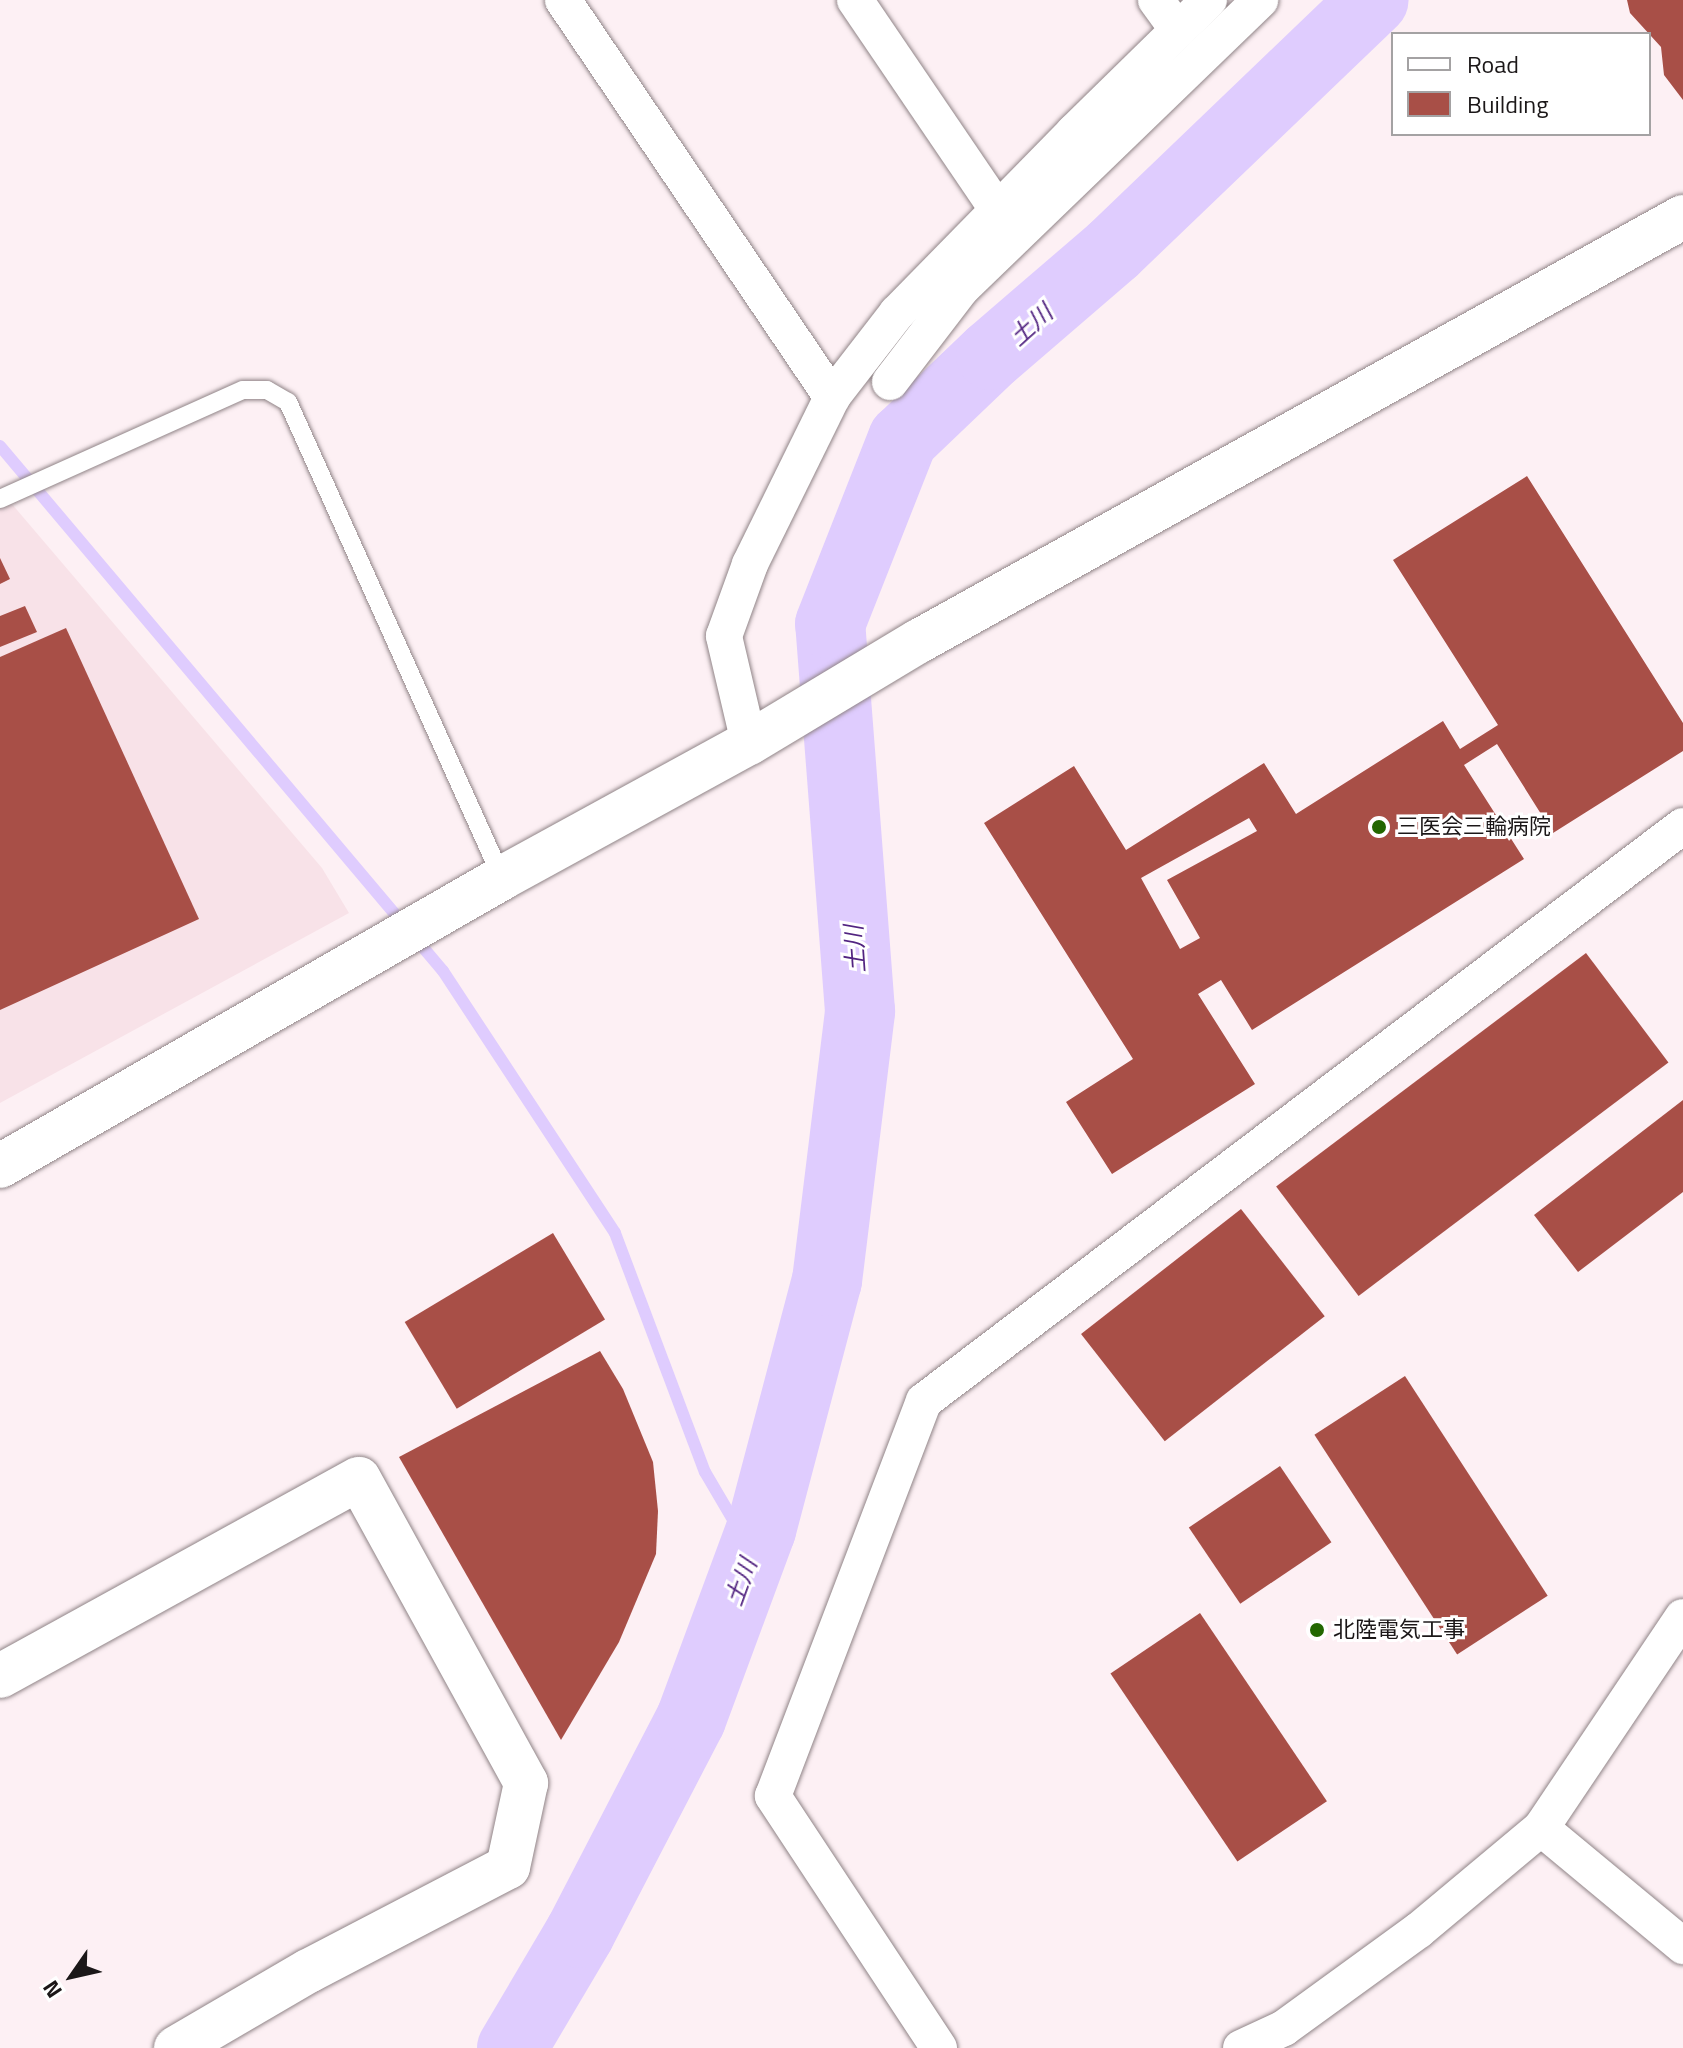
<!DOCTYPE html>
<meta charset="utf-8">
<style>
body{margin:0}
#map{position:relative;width:1683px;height:2048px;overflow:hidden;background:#fdf0f4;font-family:"Titillium Web","Noto Sans JP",sans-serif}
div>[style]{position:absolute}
.built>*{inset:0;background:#f8e2e8}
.stream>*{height:12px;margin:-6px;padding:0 6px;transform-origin:6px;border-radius:6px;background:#dfccfe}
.river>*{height:70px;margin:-35px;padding:0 35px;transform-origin:35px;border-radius:35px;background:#dfccfe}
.building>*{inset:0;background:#a84f47;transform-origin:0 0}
.roads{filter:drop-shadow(0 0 2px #908487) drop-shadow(0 0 2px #908487)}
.service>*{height:18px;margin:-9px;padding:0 9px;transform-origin:9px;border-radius:9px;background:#fff}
.minor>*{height:36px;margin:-18px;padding:0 18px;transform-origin:18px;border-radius:18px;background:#fff}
.tertiary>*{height:44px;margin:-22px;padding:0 22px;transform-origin:22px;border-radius:22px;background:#fff}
.dots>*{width:22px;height:22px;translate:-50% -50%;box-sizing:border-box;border:4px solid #fff;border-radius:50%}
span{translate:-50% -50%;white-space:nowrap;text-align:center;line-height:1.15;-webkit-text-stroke:6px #fff;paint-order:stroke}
.poi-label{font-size:22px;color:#1b1718}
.left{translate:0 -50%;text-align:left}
.water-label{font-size:24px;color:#522481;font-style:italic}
.legend{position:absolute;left:1391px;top:32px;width:260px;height:104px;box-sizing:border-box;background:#fff;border:2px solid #a4a2a3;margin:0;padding:10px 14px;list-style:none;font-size:24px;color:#1b1718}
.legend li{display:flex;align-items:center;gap:16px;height:40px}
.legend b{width:40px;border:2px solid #a4a2a3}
.north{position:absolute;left:32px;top:1936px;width:80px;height:80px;-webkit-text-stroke:6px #fff;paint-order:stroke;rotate:236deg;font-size:22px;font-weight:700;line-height:32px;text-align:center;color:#1b1718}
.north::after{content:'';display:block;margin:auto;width:28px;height:36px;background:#1b1718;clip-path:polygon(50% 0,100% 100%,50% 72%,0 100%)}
</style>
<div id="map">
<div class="built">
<i style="clip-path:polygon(0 490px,322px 868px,349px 913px,0 1103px)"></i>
</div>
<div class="stream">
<i style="left:0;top:446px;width:687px;rotate:49.84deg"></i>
<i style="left:443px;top:971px;width:313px;rotate:56.7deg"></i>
<i style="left:615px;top:1233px;width:255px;rotate:69.4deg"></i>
<i style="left:705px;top:1472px;width:93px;rotate:59.6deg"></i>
</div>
<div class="river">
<i style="left:512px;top:2048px;width:134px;rotate:-59.4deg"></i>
<i style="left:580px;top:1933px;width:241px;rotate:-62.6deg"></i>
<i style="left:691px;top:1719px;width:202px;rotate:-69.7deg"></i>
<i style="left:761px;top:1530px;width:258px;rotate:-75.2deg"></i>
<i style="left:827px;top:1281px;width:272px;rotate:-83deg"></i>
<i style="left:860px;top:1011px;width:388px;rotate:-94.4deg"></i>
<i style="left:830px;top:624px;width:199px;rotate:-68.5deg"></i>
<i style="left:903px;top:439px;width:122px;rotate:-43.7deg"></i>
<i style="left:991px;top:355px;width:161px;rotate:-40.7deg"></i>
<i style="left:1113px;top:250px;width:361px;rotate:-43.8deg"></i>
</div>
<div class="building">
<i style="clip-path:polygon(1627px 0,1683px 0,1683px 100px,1664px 75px,1661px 47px,1630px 13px)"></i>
<i style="clip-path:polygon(evenodd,1527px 476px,1683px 723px,1683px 751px,1553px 833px,1497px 744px,1464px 765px,1524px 859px,1252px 1030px,1221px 980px,1198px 994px,1255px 1084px,1112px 1174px,1066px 1102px,1133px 1059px,984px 823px,1074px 766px,1126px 850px,1264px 763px,1296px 814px,1443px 721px,1460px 749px,1498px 725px,1393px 560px,1527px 476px,1249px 818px,1257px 831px,1167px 880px,1200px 938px,1180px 949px,1141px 878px,1249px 818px)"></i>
<i style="clip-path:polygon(0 558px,10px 579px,0 584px)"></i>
<i style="clip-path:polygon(25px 606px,37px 632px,0 647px,0 616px)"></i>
<i style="clip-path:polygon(66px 628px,199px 919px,0 1010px,0 657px)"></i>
<i style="left:1586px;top:953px;width:137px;height:388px;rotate:53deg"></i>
<i style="clip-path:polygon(1683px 1100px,1683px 1192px,1578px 1272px,1534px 1215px)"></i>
<i style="left:1241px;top:1209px;width:136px;height:203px;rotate:52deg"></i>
<i style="left:553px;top:1233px;width:101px;height:173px;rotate:59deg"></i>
<i style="clip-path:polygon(600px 1351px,623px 1389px,653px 1462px,658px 1511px,656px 1554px,619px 1642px,561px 1740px,399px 1457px)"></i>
<i style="left:1405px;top:1376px;width:262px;height:108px;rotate:57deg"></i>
<i style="left:1280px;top:1466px;width:92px;height:110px;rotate:56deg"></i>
<i style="left:1200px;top:1613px;width:227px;height:108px;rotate:56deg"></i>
</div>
<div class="roads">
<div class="service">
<i style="left:0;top:499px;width:266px;rotate:-24.2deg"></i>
<i style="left:243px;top:390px;width:24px"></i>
<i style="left:267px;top:390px;width:24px;rotate:30deg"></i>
<i style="left:288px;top:402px;width:522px;rotate:65.79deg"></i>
</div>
<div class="minor">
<i style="left:563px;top:0;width:480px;rotate:55.9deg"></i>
<i style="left:855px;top:0;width:256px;rotate:55.8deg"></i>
<i style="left:1156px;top:0;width:37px;rotate:54deg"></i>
<i style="left:890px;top:382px;width:117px;rotate:-52.6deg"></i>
<i style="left:961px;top:289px;width:416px;rotate:-44deg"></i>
<i style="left:749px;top:743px;width:110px;rotate:-103.2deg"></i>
<i style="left:724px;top:636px;width:77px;rotate:-70.1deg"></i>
<i style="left:750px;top:564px;width:186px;rotate:-63.8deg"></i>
<i style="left:832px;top:397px;width:106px;rotate:-52.3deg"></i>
<i style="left:897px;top:313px;width:253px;rotate:-45.6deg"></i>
<i style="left:1074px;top:132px;width:189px;rotate:-44.4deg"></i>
<i style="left:1541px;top:1828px;width:185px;rotate:39.7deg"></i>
<i style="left:939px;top:2048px;width:302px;rotate:-123.4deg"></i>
<i style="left:773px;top:1796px;width:423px;rotate:-69.1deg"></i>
<i style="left:924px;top:1401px;width:952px;rotate:-37.15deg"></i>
<i style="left:1241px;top:2048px;width:47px;rotate:-24.9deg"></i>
<i style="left:1284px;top:2028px;width:167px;rotate:-36deg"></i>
<i style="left:1419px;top:1930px;width:159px;rotate:-39.9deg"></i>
<i style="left:1541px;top:1828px;width:254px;rotate:-56.1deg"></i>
</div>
<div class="tertiary">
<i style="left:0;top:1166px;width:579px;rotate:-29.84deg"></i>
<i style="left:502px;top:878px;width:281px;rotate:-28.7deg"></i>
<i style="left:749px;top:743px;width:198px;rotate:-31deg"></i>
<i style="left:919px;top:641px;width:874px;rotate:-29.03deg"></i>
<i style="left:0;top:1676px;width:409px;rotate:-28.8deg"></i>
<i style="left:359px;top:1479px;width:347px;rotate:61.2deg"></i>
<i style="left:526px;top:1783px;width:86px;rotate:102.1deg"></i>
<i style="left:508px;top:1867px;width:225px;rotate:152.5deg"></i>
<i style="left:308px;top:1971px;width:153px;rotate:149.7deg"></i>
</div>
</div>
<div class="dots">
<i style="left:1379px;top:827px;background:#226700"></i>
<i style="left:1317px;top:1630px;background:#226700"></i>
</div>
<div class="poi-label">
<span class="left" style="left:1397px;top:827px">三医会三輪病院</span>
<span class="left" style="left:1333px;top:1630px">北陸電気工事</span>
</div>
<div class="water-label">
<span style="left:1031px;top:325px;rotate:-42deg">土川</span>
<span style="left:855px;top:949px;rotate:-94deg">土川</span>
<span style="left:741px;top:1582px;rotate:-70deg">土川</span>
</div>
<ul class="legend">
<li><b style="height:10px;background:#fff"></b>Road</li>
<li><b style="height:22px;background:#a84f47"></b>Building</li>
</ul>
<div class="north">N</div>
</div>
